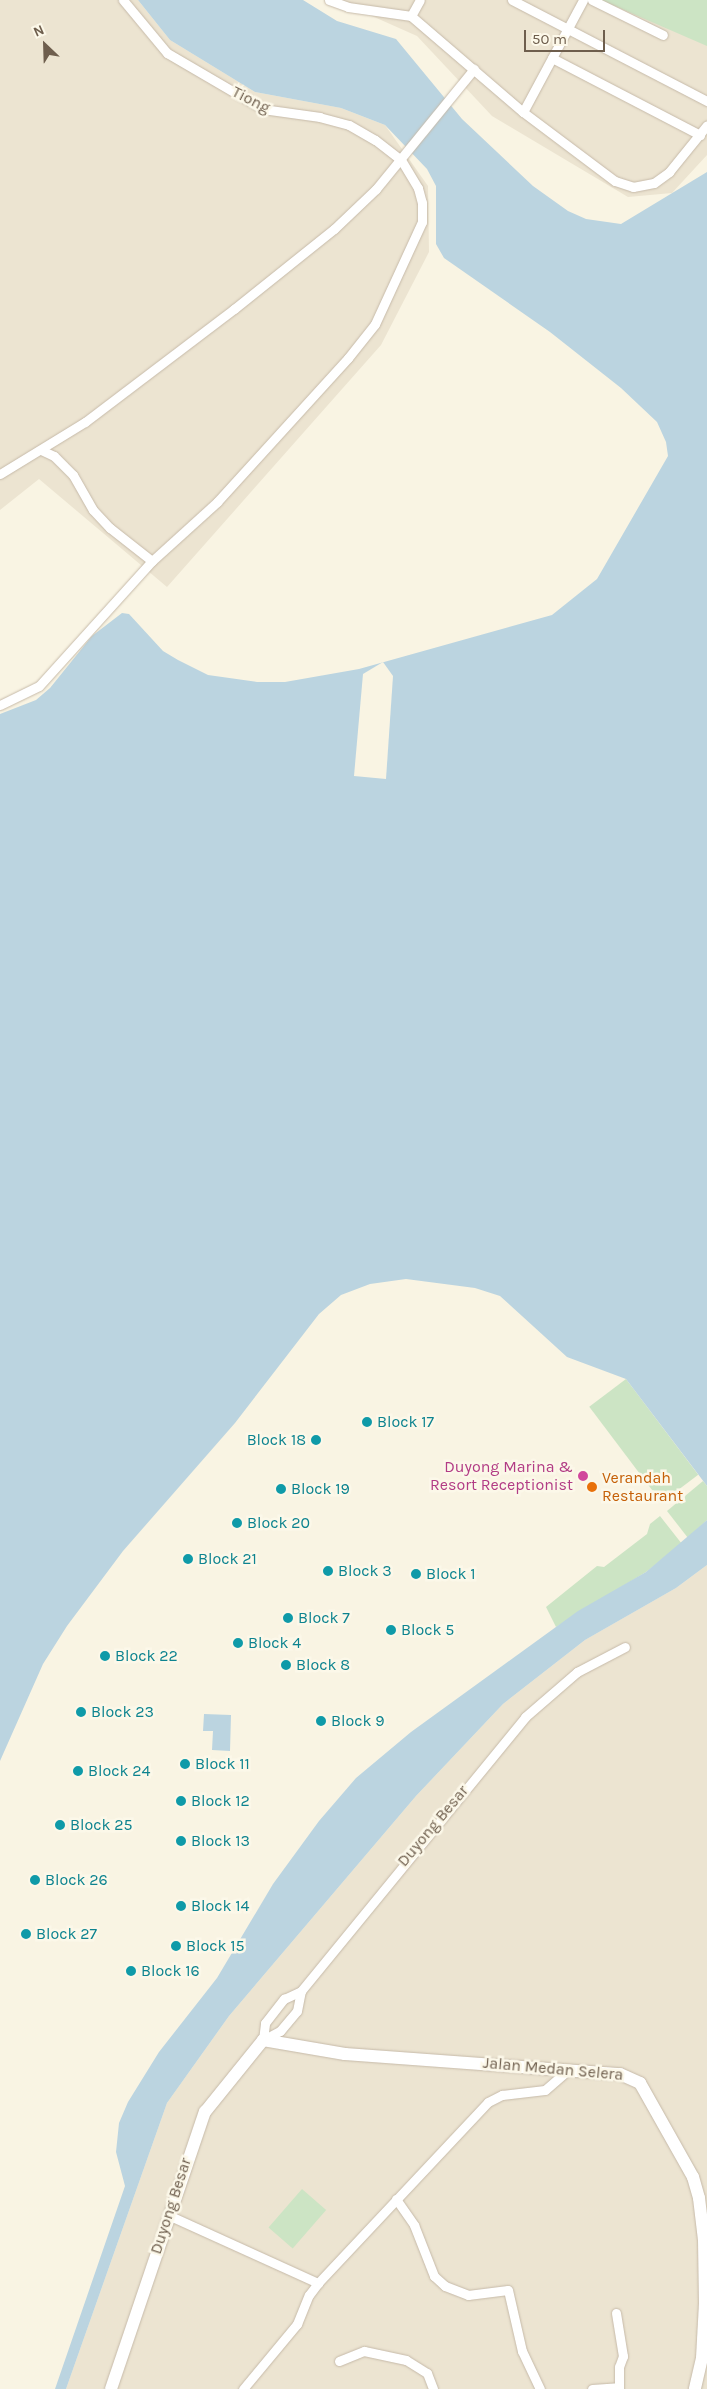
<!DOCTYPE html>
<style>
body{margin:0}
#map{position:relative;width:707px;height:2389px;overflow:hidden;background:#f9f4e3;font-family:Karla,sans-serif}
div>[style]{position:absolute}
.residential>*{inset:0;background:#ece4d1}
.green>*{inset:0;background:#cce4c4;transform-origin:0 0}
.water>*{inset:0;background:#bbd4e0}
.pier>*{inset:0;background:#f9f4e3}
.roads{filter:drop-shadow(0 0 1px #c6baa9) drop-shadow(0 0 1px #c6baa9)}
.street>*{height:9px;margin:-4.5px;padding:0 4.5px;transform-origin:4.5px;border-radius:4.5px;background:#fff}
.secondary>*{height:12px;margin:-6px;padding:0 6px;transform-origin:6px;border-radius:6px;background:#fff}
.dots>*{width:14px;height:14px;translate:-50% -50%;box-sizing:border-box;border:2px solid #fcf8e9;border-radius:50%}
span{translate:-50% -50%;white-space:nowrap;text-align:center;line-height:1.15;-webkit-text-stroke:5px #fcf8e9;paint-order:stroke}
.street-label{font-size:16px;color:#6e5e4d}
.culture-label{font-size:16px;color:#0d838f}
.left{translate:0 -50%;text-align:left}
.right{translate:-100% -50%;text-align:right}
.hotel-label{font-size:16px;color:#b23c85}
.food-label{font-size:16px;color:#c56008}
.north{position:absolute;left:20px;top:20px;width:50px;height:50px;-webkit-text-stroke:4px #fcf8e9;paint-order:stroke;rotate:336deg;font-size:14px;font-weight:700;line-height:20px;text-align:center;color:#6e5e4d}
.north::after{content:'';display:block;margin:auto;width:18px;height:22px;background:#6e5e4d;clip-path:polygon(50% 0,100% 100%,50% 72%,0 100%)}
.scale{position:absolute;left:524px;top:30px;width:81px;height:22px;box-sizing:border-box;border:2px solid #6e5e4d;border-top:0;padding-left:6px;font-size:15px;line-height:18px;white-space:nowrap;color:#6e5e4d;-webkit-text-stroke:4px #fcf8e9;paint-order:stroke}
</style>
<div id="map">
<div class="residential">
<i style="clip-path:polygon(0 0,138px 0,170px 40px,255px 92px,341px 108px,385px 125px,428px 186px,429px 252px,381px 345px,167px 587px,39px 479px,0 510px)"></i>
<i style="clip-path:polygon(336px 0,707px 0,707px 155px,672px 193px,628px 197px,492px 116px,417px 36px)"></i>
<i style="clip-path:polygon(707px 1565px,707px 2389px,66px 2389px,167px 2103px,229px 2016px,416px 1796px,503px 1704px,585px 1640px,676px 1588px)"></i>
</div>
<div class="green">
<i style="clip-path:polygon(601px 0,707px 0,707px 46px)"></i>
<i style="left:626px;top:1379px;width:120px;height:46px;rotate:53deg"></i>
<i style="clip-path:polygon(703px 1481px,707px 1486px,707px 1520px,688px 1538px,667px 1511px)"></i>
<i style="clip-path:polygon(660px 1516px,682px 1544px,646px 1572px,556px 1627px,546px 1607px,597px 1566px,604px 1567px,647px 1534px,650px 1524px)"></i>
<i style="left:302px;top:2189px;width:32px;height:51px;rotate:41deg"></i>
</div>
<div class="water">
<i style="clip-path:polygon(138px 0,303px 0,337px 21px,396px 39px,462px 119px,533px 186px,568px 211px,586px 219px,621px 224px,707px 172px,707px 1486px,626px 1379px,567px 1357px,500px 1296px,475px 1288px,406px 1279px,370px 1284px,341px 1295px,319px 1314px,235px 1423px,123px 1551px,67px 1626px,43px 1664px,0 1761px,0 714px,36px 700px,50px 688px,92px 636px,122px 613px,129px 614px,163px 651px,178px 660px,208px 675px,257px 682px,285px 682px,359px 669px,552px 615px,597px 579px,668px 456px,666px 442px,657px 422px,621px 388px,550px 332px,444px 258px,436px 244px,436px 186px,427px 169px,385px 125px,341px 108px,255px 92px,170px 40px)"></i>
<i style="clip-path:polygon(707px 1520px,707px 1565px,676px 1588px,585px 1640px,503px 1704px,416px 1796px,229px 2016px,167px 2103px,66px 2389px,55px 2389px,125px 2186px,116px 2152px,119px 2123px,128px 2102px,159px 2052px,217px 1978px,273px 1884px,319px 1821px,356px 1778px,411px 1732px,578px 1611px,646px 1572px)"></i>
<i style="clip-path:polygon(204px 1714px,231px 1715px,230px 1751px,212px 1750px,213px 1731px,203px 1731px)"></i>
</div>
<div class="pier">
<i style="clip-path:polygon(383px 662px,393px 676px,386px 779px,354px 776px,363px 674px)"></i>
</div>
<div class="roads">
<div class="street">
<i style="left:329px;top:0;width:20px;rotate:20deg"></i>
<i style="left:348px;top:7px;width:64px;rotate:8.1deg"></i>
<i style="left:411px;top:16px;width:148px;rotate:40.6deg"></i>
<i style="left:523px;top:112px;width:115px;rotate:36.9deg"></i>
<i style="left:615px;top:181px;width:19px;rotate:18deg"></i>
<i style="left:633px;top:187px;width:21px;rotate:-11deg"></i>
<i style="left:654px;top:183px;width:19px;rotate:-36deg"></i>
<i style="left:669px;top:172px;width:60px;rotate:-51deg"></i>
<i style="left:512px;top:0;width:220px;rotate:27.4deg"></i>
<i style="left:592px;top:0;width:79px;rotate:26.2deg"></i>
<i style="left:411px;top:16px;width:18px;rotate:-61deg"></i>
<i style="left:552px;top:58px;width:167px;rotate:27.5deg"></i>
<i style="left:523px;top:112px;width:127px;rotate:-61.8deg"></i>
<i style="left:41px;top:450px;width:14px;rotate:25deg"></i>
<i style="left:54px;top:456px;width:27px;rotate:45deg"></i>
<i style="left:73px;top:475px;width:40px;rotate:60.3deg"></i>
<i style="left:93px;top:510px;width:25px;rotate:47deg"></i>
<i style="left:110px;top:528px;width:53px;rotate:38.2deg"></i>
<i style="left:0;top:474px;width:100px;rotate:-31.5deg"></i>
<i style="left:85px;top:422px;width:187px;rotate:-37.2deg"></i>
<i style="left:234px;top:309px;width:128px;rotate:-38.7deg"></i>
<i style="left:334px;top:229px;width:58px;rotate:-43.6deg"></i>
<i style="left:376px;top:189px;width:155px;rotate:-50.8deg"></i>
<i style="left:0;top:705px;width:43px;rotate:-26deg"></i>
<i style="left:39px;top:686px;width:169px;rotate:-47.9deg"></i>
<i style="left:152px;top:561px;width:88px;rotate:-42.2deg"></i>
<i style="left:217px;top:502px;width:195px;rotate:-47.7deg"></i>
<i style="left:348px;top:358px;width:43px;rotate:-51.5deg"></i>
<i style="left:375px;top:324px;width:112px;rotate:-65.3deg"></i>
<i style="left:422px;top:222px;width:19px;rotate:-90deg"></i>
<i style="left:422px;top:203px;width:16px;rotate:-105deg"></i>
<i style="left:418px;top:188px;width:33px;rotate:-121deg"></i>
<i style="left:401px;top:160px;width:33px;rotate:-142deg"></i>
<i style="left:375px;top:140px;width:30px;rotate:-150deg"></i>
<i style="left:349px;top:125px;width:30px;rotate:-165deg"></i>
<i style="left:320px;top:117px;width:58px;rotate:-172deg"></i>
<i style="left:263px;top:109px;width:111px;rotate:-149.7deg"></i>
<i style="left:167px;top:53px;width:69px;rotate:-129.7deg"></i>
<i style="left:263px;top:2040px;width:17px;rotate:-83deg"></i>
<i style="left:265px;top:2023px;width:31px;rotate:-52deg"></i>
<i style="left:284px;top:1999px;width:19px;rotate:-25deg"></i>
<i style="left:301px;top:1991px;width:354px;rotate:-50.7deg"></i>
<i style="left:525px;top:1717px;width:69px;rotate:-40.9deg"></i>
<i style="left:577px;top:1672px;width:54px;rotate:-27.5deg"></i>
<i style="left:263px;top:2040px;width:19px;rotate:-28deg"></i>
<i style="left:280px;top:2031px;width:26px;rotate:-50deg"></i>
<i style="left:297px;top:2011px;width:20px;rotate:-79deg"></i>
<i style="left:396px;top:2199px;width:32px;rotate:55deg"></i>
<i style="left:414px;top:2225px;width:55px;rotate:68.6deg"></i>
<i style="left:434px;top:2276px;width:15px;rotate:42deg"></i>
<i style="left:445px;top:2286px;width:25px;rotate:21deg"></i>
<i style="left:468px;top:2295px;width:40px;rotate:-7.1deg"></i>
<i style="left:508px;top:2290px;width:63px;rotate:77.1deg"></i>
<i style="left:522px;top:2351px;width:42px;rotate:64.7deg"></i>
<i style="left:168px;top:2215px;width:165px;rotate:24.4deg"></i>
<i style="left:318px;top:2283px;width:248px;rotate:-46.8deg"></i>
<i style="left:488px;top:2102px;width:16px;rotate:-27deg"></i>
<i style="left:502px;top:2095px;width:43px;rotate:-6.6deg"></i>
<i style="left:545px;top:2090px;width:32px;rotate:-41deg"></i>
<i style="left:616px;top:2313px;width:44px;rotate:80.8deg"></i>
<i style="left:623px;top:2356px;width:12px;rotate:110deg"></i>
<i style="left:619px;top:2367px;width:22px;rotate:90deg"></i>
<i style="left:339px;top:2361px;width:27px;rotate:-22deg"></i>
<i style="left:364px;top:2351px;width:43px;rotate:12.1deg"></i>
<i style="left:406px;top:2360px;width:25px;rotate:32deg"></i>
<i style="left:427px;top:2373px;width:17px;rotate:69deg"></i>
<i style="left:243px;top:2389px;width:85px;rotate:-50.3deg"></i>
<i style="left:297px;top:2324px;width:31px;rotate:-68deg"></i>
<i style="left:309px;top:2295px;width:15px;rotate:-53deg"></i>
<i style="left:592px;top:2389px;width:26px;rotate:-4deg"></i>
</div>
<div class="secondary">
<i style="left:111px;top:2389px;width:293px;rotate:-71.3deg"></i>
<i style="left:205px;top:2112px;width:92px;rotate:-51.1deg"></i>
<i style="left:263px;top:2040px;width:83px;rotate:9.7deg"></i>
<i style="left:345px;top:2054px;width:276px;rotate:4.2deg"></i>
<i style="left:620px;top:2074px;width:22px;rotate:24deg"></i>
<i style="left:640px;top:2083px;width:108px;rotate:60.6deg"></i>
<i style="left:693px;top:2177px;width:22px;rotate:74deg"></i>
<i style="left:699px;top:2198px;width:42px;rotate:83.2deg"></i>
<i style="left:704px;top:2240px;width:63px;rotate:89.1deg"></i>
<i style="left:705px;top:2303px;width:55px;rotate:93.1deg"></i>
<i style="left:702px;top:2358px;width:32px;rotate:103deg"></i>
</div>
</div>
<div class="dots">
<i style="left:367px;top:1422px;background:#0f9aa8"></i>
<i style="left:316px;top:1440px;background:#0f9aa8"></i>
<i style="left:583px;top:1476px;background:#d1479c"></i>
<i style="left:592px;top:1487px;background:#e8710a"></i>
<i style="left:281px;top:1489px;background:#0f9aa8"></i>
<i style="left:237px;top:1523px;background:#0f9aa8"></i>
<i style="left:188px;top:1559px;background:#0f9aa8"></i>
<i style="left:328px;top:1571px;background:#0f9aa8"></i>
<i style="left:416px;top:1574px;background:#0f9aa8"></i>
<i style="left:288px;top:1618px;background:#0f9aa8"></i>
<i style="left:391px;top:1630px;background:#0f9aa8"></i>
<i style="left:238px;top:1643px;background:#0f9aa8"></i>
<i style="left:105px;top:1656px;background:#0f9aa8"></i>
<i style="left:286px;top:1665px;background:#0f9aa8"></i>
<i style="left:81px;top:1712px;background:#0f9aa8"></i>
<i style="left:321px;top:1721px;background:#0f9aa8"></i>
<i style="left:185px;top:1764px;background:#0f9aa8"></i>
<i style="left:78px;top:1771px;background:#0f9aa8"></i>
<i style="left:181px;top:1801px;background:#0f9aa8"></i>
<i style="left:60px;top:1825px;background:#0f9aa8"></i>
<i style="left:181px;top:1841px;background:#0f9aa8"></i>
<i style="left:35px;top:1880px;background:#0f9aa8"></i>
<i style="left:181px;top:1906px;background:#0f9aa8"></i>
<i style="left:26px;top:1934px;background:#0f9aa8"></i>
<i style="left:176px;top:1946px;background:#0f9aa8"></i>
<i style="left:131px;top:1971px;background:#0f9aa8"></i>
</div>
<div class="street-label">
<span style="left:251px;top:100px;rotate:27deg">Tiong</span>
<span style="left:433px;top:1826px;rotate:-50deg">Duyong Besar</span>
<span style="left:553px;top:2069px;rotate:5deg">Jalan Medan Selera</span>
<span style="left:171px;top:2206px;rotate:-72deg">Duyong Besar</span>
</div>
<div class="culture-label">
<span class="left" style="left:377px;top:1422px">Block 17</span>
<span class="right" style="left:306px;top:1440px">Block 18</span>
<span class="left" style="left:291px;top:1489px">Block 19</span>
<span class="left" style="left:247px;top:1523px">Block 20</span>
<span class="left" style="left:198px;top:1559px">Block 21</span>
<span class="left" style="left:338px;top:1571px">Block 3</span>
<span class="left" style="left:426px;top:1574px">Block 1</span>
<span class="left" style="left:298px;top:1618px">Block 7</span>
<span class="left" style="left:401px;top:1630px">Block 5</span>
<span class="left" style="left:248px;top:1643px">Block 4</span>
<span class="left" style="left:115px;top:1656px">Block 22</span>
<span class="left" style="left:296px;top:1665px">Block 8</span>
<span class="left" style="left:91px;top:1712px">Block 23</span>
<span class="left" style="left:331px;top:1721px">Block 9</span>
<span class="left" style="left:195px;top:1764px">Block 11</span>
<span class="left" style="left:88px;top:1771px">Block 24</span>
<span class="left" style="left:191px;top:1801px">Block 12</span>
<span class="left" style="left:70px;top:1825px">Block 25</span>
<span class="left" style="left:191px;top:1841px">Block 13</span>
<span class="left" style="left:45px;top:1880px">Block 26</span>
<span class="left" style="left:191px;top:1906px">Block 14</span>
<span class="left" style="left:36px;top:1934px">Block 27</span>
<span class="left" style="left:186px;top:1946px">Block 15</span>
<span class="left" style="left:141px;top:1971px">Block 16</span>
</div>
<div class="hotel-label">
<span class="right" style="left:573px;top:1476px">Duyong Marina &amp;<br>Resort Receptionist</span>
</div>
<div class="food-label">
<span class="left" style="left:602px;top:1487px">Verandah<br>Restaurant</span>
</div>
<div class="north">N</div>
<div class="scale">50 m</div>
</div>
